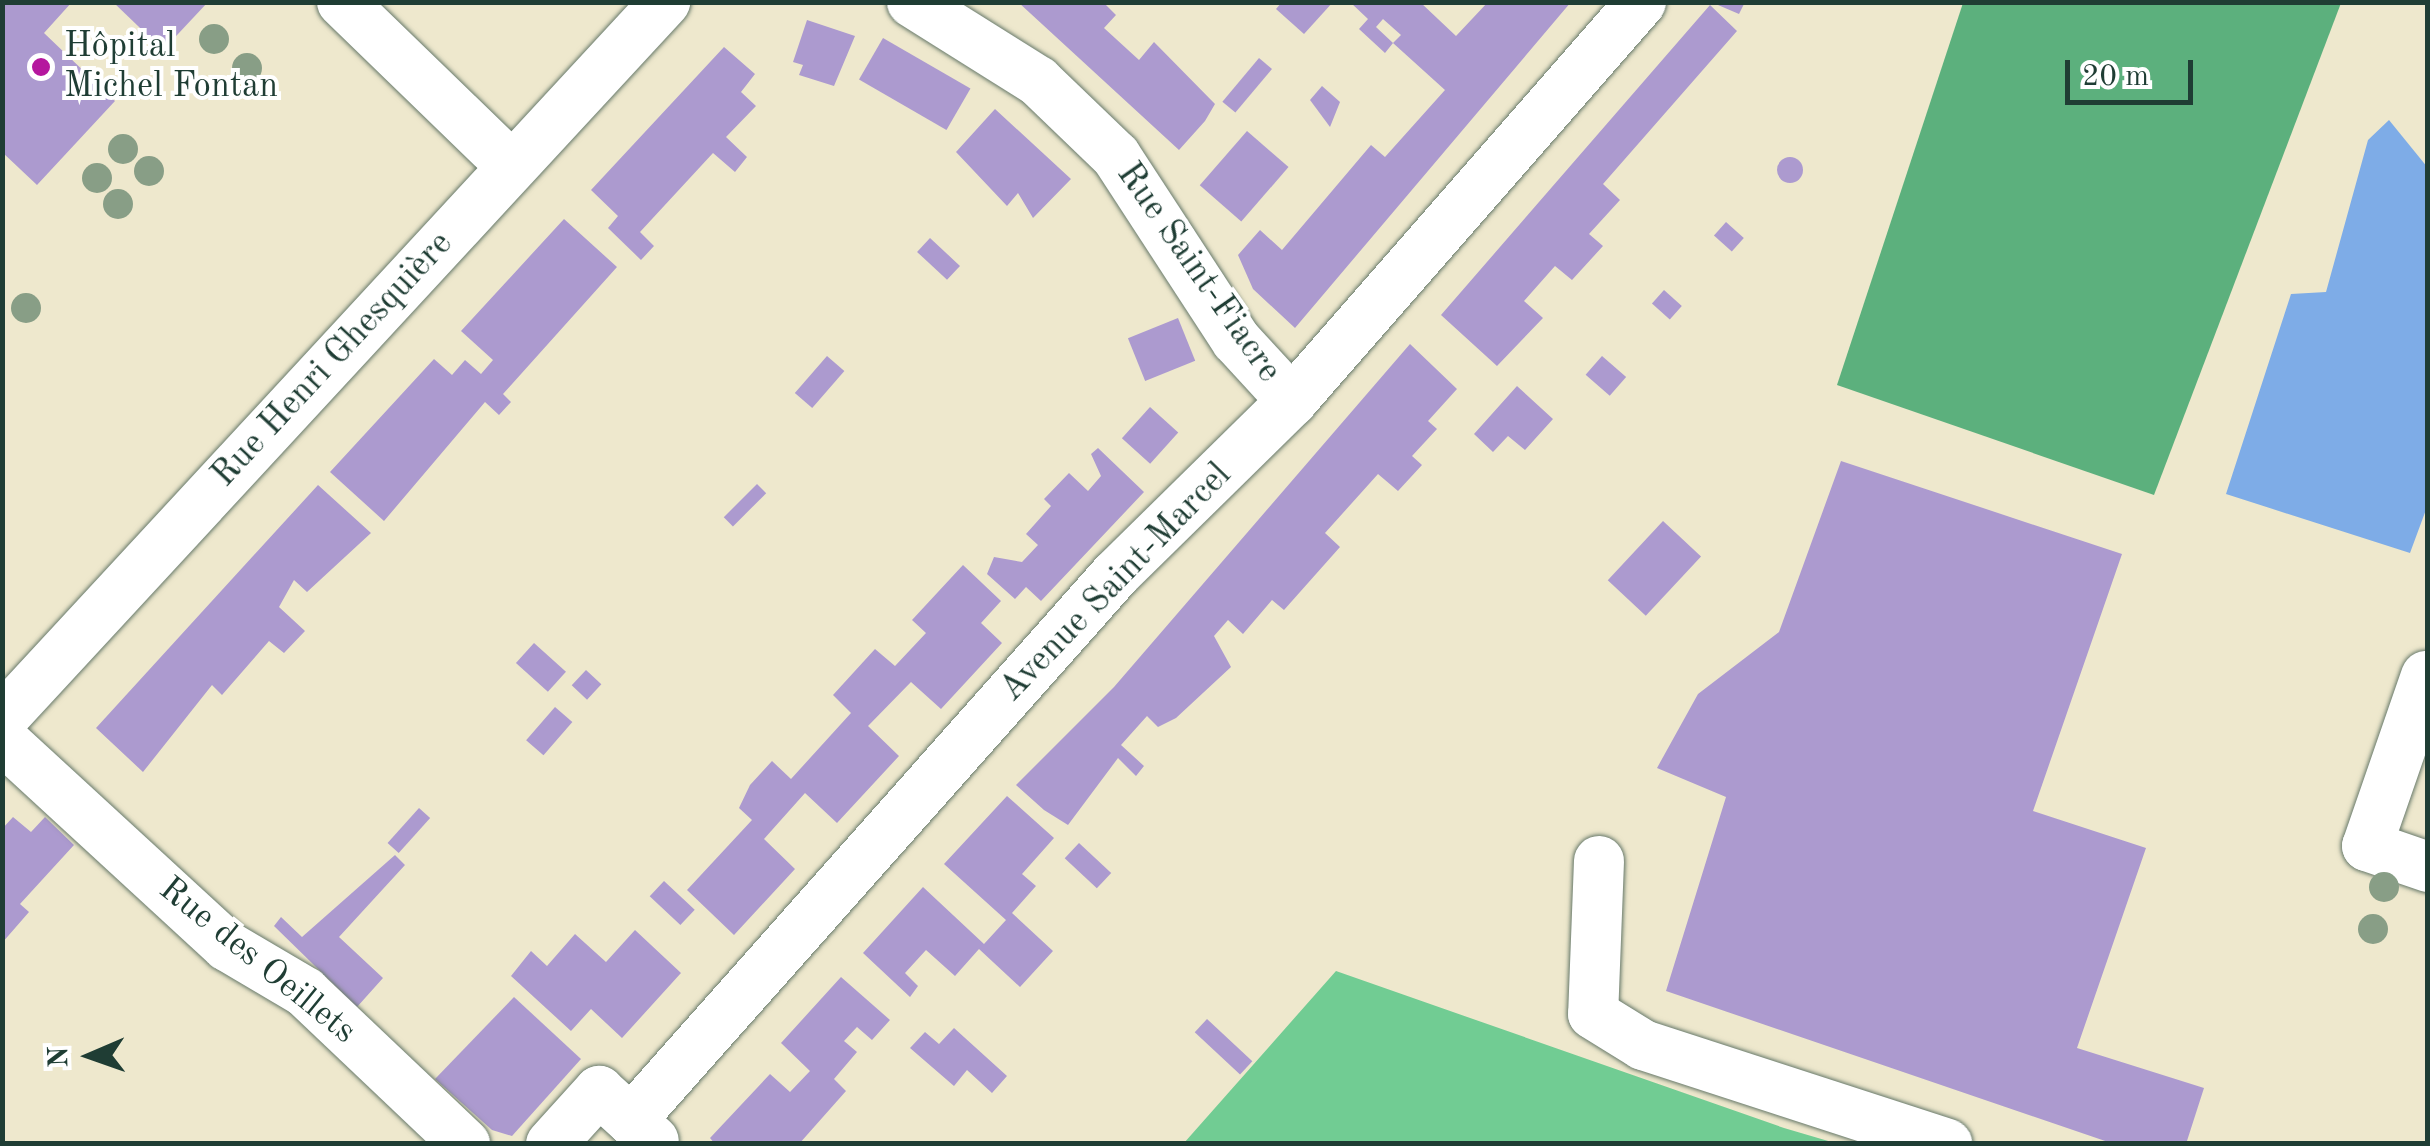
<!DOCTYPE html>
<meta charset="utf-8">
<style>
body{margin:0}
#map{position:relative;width:2430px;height:1146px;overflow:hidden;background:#eee8cd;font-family:"Old Standard TT",serif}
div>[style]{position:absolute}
.green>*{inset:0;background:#71cc93}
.forest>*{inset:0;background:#5cb07d}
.water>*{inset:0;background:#7eace7}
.building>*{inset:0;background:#ac9acf;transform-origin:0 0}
.round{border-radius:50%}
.roads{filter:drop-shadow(0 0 2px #67796a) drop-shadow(0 0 2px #67796a)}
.minor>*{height:50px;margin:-25px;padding:0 25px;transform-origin:25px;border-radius:25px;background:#fff}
.trees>*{width:30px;height:30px;margin:-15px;border-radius:50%;background:#889e86}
.dots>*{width:28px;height:28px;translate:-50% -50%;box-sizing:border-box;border:5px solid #fff;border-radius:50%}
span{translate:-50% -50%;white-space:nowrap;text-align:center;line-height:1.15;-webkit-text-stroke:8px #fff;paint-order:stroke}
.poi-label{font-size:35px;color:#1f3d34}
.left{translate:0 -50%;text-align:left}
.street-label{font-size:35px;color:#1f3d34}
.frame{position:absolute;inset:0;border:5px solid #1f3d34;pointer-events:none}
.north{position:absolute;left:40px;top:1006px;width:100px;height:100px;-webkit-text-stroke:8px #fff;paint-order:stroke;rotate:268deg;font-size:28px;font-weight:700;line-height:40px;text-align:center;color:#1f3d34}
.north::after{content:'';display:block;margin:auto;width:35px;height:45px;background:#1f3d34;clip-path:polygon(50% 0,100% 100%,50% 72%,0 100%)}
.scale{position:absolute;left:2065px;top:60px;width:128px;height:45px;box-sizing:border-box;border:5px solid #1f3d34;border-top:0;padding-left:12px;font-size:30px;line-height:35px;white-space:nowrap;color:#1f3d34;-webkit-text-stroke:8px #fff;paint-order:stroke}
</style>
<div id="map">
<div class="green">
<i style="clip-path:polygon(1336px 971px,1784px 1128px,1835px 1143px,1184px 1143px)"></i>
</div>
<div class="forest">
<i style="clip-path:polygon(1963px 3px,2341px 3px,2154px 495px,1837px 385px)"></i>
</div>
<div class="water">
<i style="clip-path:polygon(2389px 120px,2428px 168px,2427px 507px,2410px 553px,2226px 494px,2291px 294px,2326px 292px,2368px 140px)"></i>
</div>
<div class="building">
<i style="clip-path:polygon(2px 2px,72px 2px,44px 33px,115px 101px,37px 185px,2px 152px)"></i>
<i style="clip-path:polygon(113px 2px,208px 2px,163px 50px)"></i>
<i style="clip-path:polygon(1018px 2px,1103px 2px,1116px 15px,1104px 28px,1139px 60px,1154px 42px,1215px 104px,1205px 121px,1179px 150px)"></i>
<i style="clip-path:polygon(1282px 2px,1333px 2px,1304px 34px,1276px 9px)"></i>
<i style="clip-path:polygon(1350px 2px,1420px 2px,1456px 36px,1488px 2px,1571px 2px,1295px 328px,1253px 289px,1238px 255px,1260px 230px,1282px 250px,1371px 145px,1385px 157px,1445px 90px,1393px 43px,1401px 35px,1383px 19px,1376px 27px,1393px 43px,1385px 53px,1359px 29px,1368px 19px)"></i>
<i style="clip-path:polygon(1711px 2px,1745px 2px,1739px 14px)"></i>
<i style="clip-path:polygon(1710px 5px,1737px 31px,1603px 184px,1620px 200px,1589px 234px,1603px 246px,1572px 280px,1555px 266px,1524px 301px,1543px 318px,1497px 366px,1441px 315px)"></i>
<i style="clip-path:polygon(807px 20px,855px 36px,834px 86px,799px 75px,803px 65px,793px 62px)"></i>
<i style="left:883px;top:38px;width:101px;height:48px;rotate:30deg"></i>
<i style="clip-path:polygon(724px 47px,755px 74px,741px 92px,756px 106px,726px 137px,747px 157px,735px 172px,713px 153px,640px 232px,654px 246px,641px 260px,608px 228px,618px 216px,591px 190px)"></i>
<i style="left:1259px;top:58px;width:17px;height:57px;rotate:40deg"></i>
<i style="clip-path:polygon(1322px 86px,1340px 102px,1330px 127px,1310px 100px)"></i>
<i style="clip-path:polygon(995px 109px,1071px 179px,1033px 218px,1018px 193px,1007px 206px,956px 152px)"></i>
<i style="left:1247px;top:131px;width:55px;height:72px;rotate:41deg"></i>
<i class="round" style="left:1777px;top:157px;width:26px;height:26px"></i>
<i style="clip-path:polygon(564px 219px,617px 267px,503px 394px,511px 402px,499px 415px,485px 402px,384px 521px,330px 472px,434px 359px,452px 375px,465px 360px,481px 374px,493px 360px,461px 331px)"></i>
<i style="left:1726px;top:222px;width:24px;height:18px;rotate:42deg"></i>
<i style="left:930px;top:238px;width:41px;height:19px;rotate:43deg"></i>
<i style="left:1664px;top:290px;width:24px;height:18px;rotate:42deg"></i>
<i style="left:1178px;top:318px;width:46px;height:54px;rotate:68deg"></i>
<i style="clip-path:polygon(1410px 344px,1457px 389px,1428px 421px,1437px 429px,1412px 456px,1422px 465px,1398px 491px,1378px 474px,1325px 533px,1340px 547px,1284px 610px,1272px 600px,1243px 634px,1228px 620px,1214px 636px,1231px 667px,1176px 718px,1158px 727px,1147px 716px,1121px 745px,1144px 766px,1136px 776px,1118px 758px,1068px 825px,1044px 810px,1016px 785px,1114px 687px)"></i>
<i style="left:827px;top:356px;width:23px;height:49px;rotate:41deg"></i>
<i style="left:1602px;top:356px;width:32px;height:25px;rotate:41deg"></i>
<i style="clip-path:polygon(1517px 386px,1553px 419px,1525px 450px,1508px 436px,1493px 452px,1474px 434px)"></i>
<i style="left:1150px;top:407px;width:38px;height:42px;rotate:42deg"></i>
<i style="clip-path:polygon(1098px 448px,1144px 492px,1041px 601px,1026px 587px,1015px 599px,987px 574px,994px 557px,1022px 562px,1038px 545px,1026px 534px,1051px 506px,1044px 499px,1069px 473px,1088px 491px,1101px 476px,1091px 454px)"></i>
<i style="clip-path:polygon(1841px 461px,2122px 554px,2033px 811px,2146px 848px,2077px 1048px,2204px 1088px,2186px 1144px,2114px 1144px,1666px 991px,1726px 797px,1657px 768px,1698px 694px,1779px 632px)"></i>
<i style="left:757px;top:484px;width:13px;height:47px;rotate:45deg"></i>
<i style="clip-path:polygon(318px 485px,371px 533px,307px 592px,294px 580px,279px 607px,305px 631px,284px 653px,269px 641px,222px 695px,212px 685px,143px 772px,96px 728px)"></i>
<i style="left:1663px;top:521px;width:52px;height:81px;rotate:43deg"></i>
<i style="clip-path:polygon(963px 565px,1001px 601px,981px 623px,1002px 643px,941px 709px,911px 682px,868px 726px,899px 756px,837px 823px,805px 793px,764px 839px,795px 869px,734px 935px,687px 890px,752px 820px,739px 808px,750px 785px,772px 761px,791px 779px,851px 713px,833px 695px,875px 649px,895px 666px,926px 633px,912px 620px)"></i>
<i style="left:534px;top:643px;width:43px;height:27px;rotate:42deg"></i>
<i style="left:586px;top:670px;width:21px;height:21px;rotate:43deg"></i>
<i style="left:555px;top:707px;width:23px;height:44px;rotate:41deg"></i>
<i style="clip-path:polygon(1007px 796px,1054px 838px,1022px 874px,1036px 886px,1012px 913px,1053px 951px,1020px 987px,979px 949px,955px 976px,926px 950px,905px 973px,918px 986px,910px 997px,863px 953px,923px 887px,984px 944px,1006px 920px,944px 864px)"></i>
<i style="left:419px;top:808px;width:15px;height:47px;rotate:42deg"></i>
<i style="clip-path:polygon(13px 817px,31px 832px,45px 817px,74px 845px,20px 904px,29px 912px,2px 943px,2px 829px)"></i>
<i style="left:1079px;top:843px;width:44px;height:21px;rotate:43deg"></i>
<i style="clip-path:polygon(395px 855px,405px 865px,339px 937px,383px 978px,357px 1007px,274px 926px,281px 917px,302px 937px)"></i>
<i style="left:664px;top:881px;width:42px;height:21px;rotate:43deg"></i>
<i style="clip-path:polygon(635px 930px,681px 973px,622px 1038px,591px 1009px,571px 1031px,511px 976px,531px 951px,547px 966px,575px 934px,606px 962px)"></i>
<i style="clip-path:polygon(841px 977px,890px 1020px,872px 1040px,857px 1027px,844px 1041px,857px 1052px,834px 1079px,846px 1091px,799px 1144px,715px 1144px,710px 1138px,770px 1074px,790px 1092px,810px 1071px,781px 1043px)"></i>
<i style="clip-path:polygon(514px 997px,581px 1059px,512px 1136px,492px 1130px,435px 1079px)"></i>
<i style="left:1207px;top:1019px;width:62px;height:18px;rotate:43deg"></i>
<i style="clip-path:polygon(954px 1028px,1007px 1076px,992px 1093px,967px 1070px,954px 1086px,910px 1048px,925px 1032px,939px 1044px)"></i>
</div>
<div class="roads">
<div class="minor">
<i style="left:342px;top:2px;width:235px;rotate:44.1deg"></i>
<i style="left:912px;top:2px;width:149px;rotate:32.1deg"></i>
<i style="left:1038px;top:81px;width:108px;rotate:43.9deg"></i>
<i style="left:1116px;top:156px;width:220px;rotate:56.9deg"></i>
<i style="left:1236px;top:340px;width:83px;rotate:47.4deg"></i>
<i style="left:2426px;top:676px;width:180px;rotate:109.1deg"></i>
<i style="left:2367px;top:846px;width:65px;rotate:19deg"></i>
<i style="left:2px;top:719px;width:977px;rotate:-47.24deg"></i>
<i style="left:2px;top:739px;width:306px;rotate:42.6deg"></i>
<i style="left:227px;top:946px;width:91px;rotate:30.5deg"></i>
<i style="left:305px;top:992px;width:221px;rotate:43.5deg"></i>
<i style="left:1599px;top:861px;width:153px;rotate:92.2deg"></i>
<i style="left:1593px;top:1014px;width:59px;rotate:31.8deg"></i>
<i style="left:1643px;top:1045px;width:320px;rotate:18deg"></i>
<i style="left:631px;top:1120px;width:729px;rotate:-48.39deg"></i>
<i style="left:1115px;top:575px;width:248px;rotate:-44.5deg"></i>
<i style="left:1292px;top:401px;width:530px;rotate:-48.82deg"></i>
<i style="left:551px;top:1144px;width:72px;rotate:-47.8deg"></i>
<i style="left:599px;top:1091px;width:74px;rotate:42.3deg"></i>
</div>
</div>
<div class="trees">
<i style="left:214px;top:39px"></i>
<i style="left:247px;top:68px"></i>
<i style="left:123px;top:149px"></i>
<i style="left:149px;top:171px"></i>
<i style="left:97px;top:178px"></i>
<i style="left:118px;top:204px"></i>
<i style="left:26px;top:308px"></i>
<i style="left:2384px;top:887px"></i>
<i style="left:2373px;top:929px"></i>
</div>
<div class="dots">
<i style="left:41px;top:67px;background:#b5179e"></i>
</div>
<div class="poi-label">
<span class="left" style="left:64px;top:67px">Hôpital<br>Michel Fontan</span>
</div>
<div class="street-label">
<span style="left:1198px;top:273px;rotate:55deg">Rue Saint-Fiacre</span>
<span style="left:333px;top:360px;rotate:-47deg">Rue Henri Ghesquière</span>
<span style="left:1116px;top:583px;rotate:-46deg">Avenue Saint-Marcel</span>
<span style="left:257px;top:961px;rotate:39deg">Rue des Oeillets</span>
</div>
<div class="frame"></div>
<div class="north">N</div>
<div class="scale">20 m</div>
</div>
